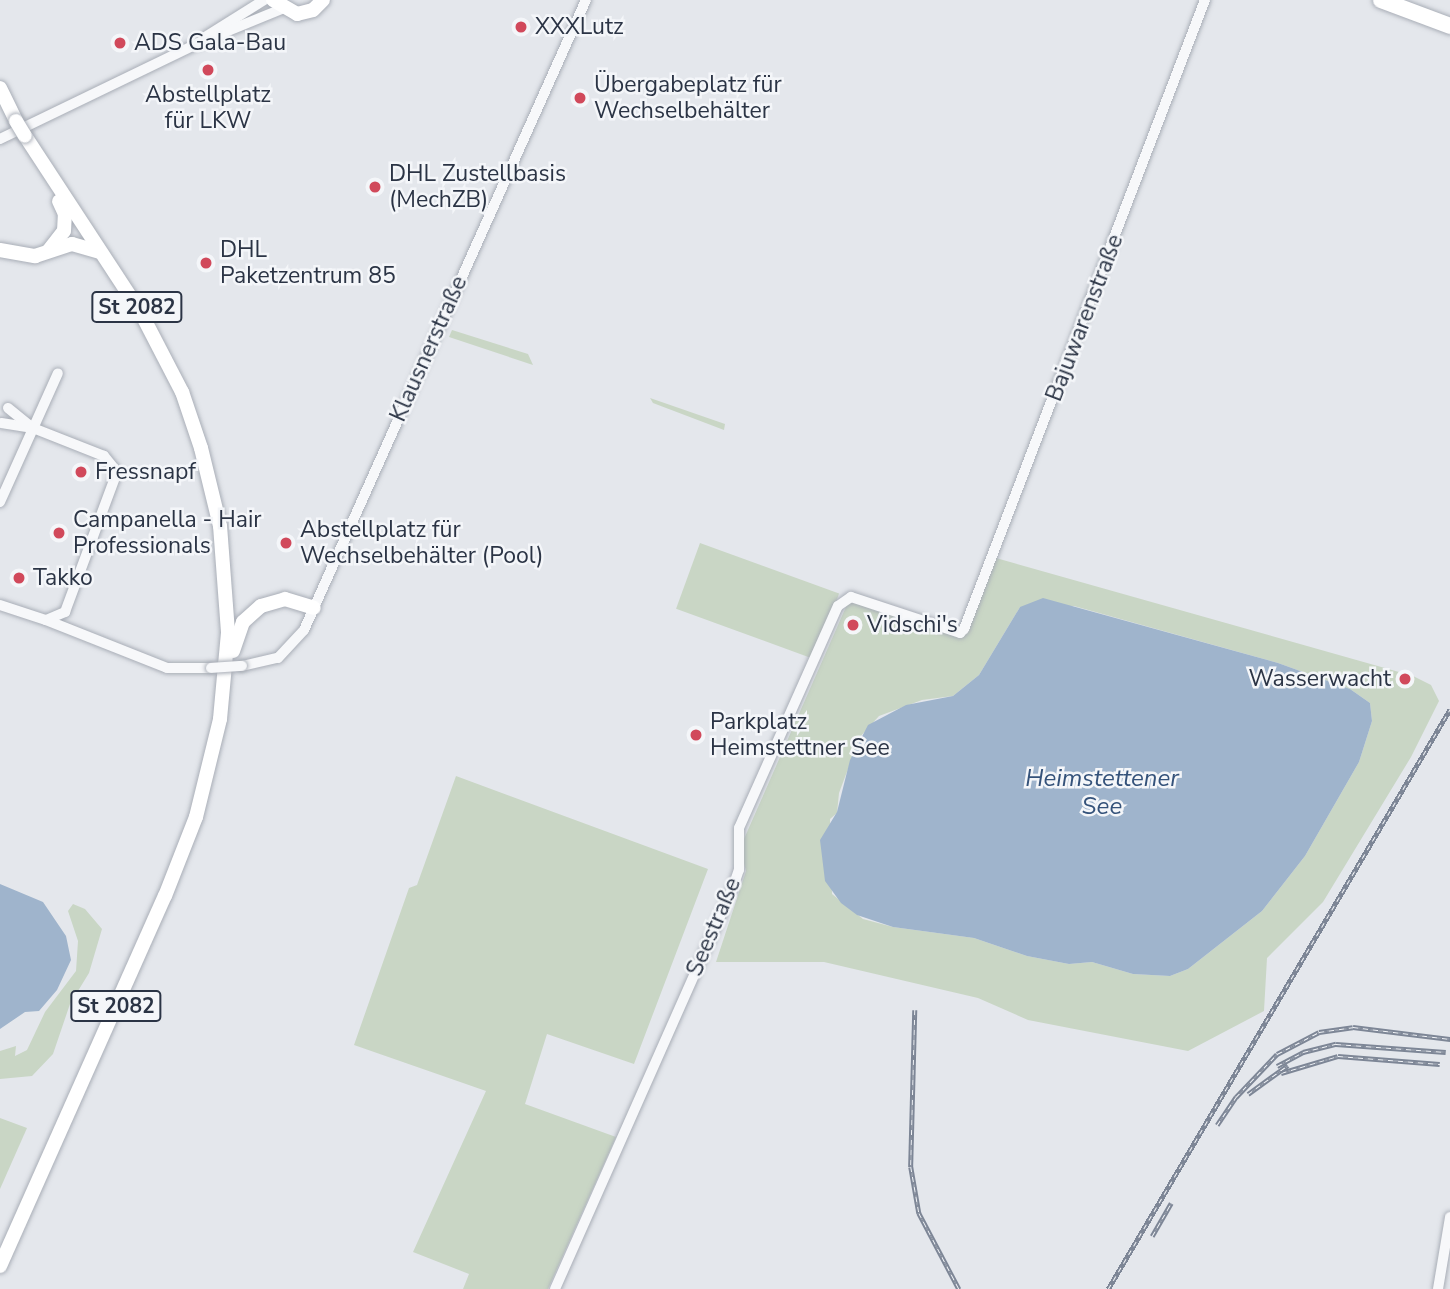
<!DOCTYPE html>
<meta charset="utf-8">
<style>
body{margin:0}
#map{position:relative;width:1450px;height:1289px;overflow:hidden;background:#e4e7ec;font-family:"Nunito Sans",sans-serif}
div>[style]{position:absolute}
.green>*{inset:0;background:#c9d6c5;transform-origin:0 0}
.water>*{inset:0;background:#9fb4cc}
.roads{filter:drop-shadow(0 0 2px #a9aeb7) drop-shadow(0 0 2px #a9aeb7)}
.minor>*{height:10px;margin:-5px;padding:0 5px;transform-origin:5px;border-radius:5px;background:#f7f8fa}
.major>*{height:14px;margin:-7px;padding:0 7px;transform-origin:7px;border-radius:7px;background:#fff}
.highway>*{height:16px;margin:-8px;padding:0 8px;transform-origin:8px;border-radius:8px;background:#fff}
.rail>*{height:4.5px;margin-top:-2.25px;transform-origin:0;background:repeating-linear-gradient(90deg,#f4f6f9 0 5px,#7d8696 0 10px);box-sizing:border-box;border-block:2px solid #7d8696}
.bridges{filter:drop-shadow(0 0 2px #a9aeb7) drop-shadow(0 0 2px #a9aeb7)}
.minor-bridge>*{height:10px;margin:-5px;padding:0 5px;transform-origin:5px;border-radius:5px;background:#f7f8fa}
.major-bridge>*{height:14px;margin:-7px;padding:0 7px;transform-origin:7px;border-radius:7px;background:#fff}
.dots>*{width:19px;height:19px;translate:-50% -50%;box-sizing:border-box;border:4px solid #f4f6f9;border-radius:50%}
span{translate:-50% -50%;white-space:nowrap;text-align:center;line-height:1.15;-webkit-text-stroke:5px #f4f6f9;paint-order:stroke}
.shield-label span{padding:2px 5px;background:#f4f6f9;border:2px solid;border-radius:5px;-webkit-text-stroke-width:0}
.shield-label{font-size:21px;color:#2b3445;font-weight:700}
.poi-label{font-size:23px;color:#2b3445}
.left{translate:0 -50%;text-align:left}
.right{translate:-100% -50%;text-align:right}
.street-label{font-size:23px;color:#2b3445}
.water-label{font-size:24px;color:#34527a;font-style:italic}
</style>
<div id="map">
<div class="green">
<i style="clip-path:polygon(452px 330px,528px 354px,533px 365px,449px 337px)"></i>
<i style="clip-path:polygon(650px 398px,725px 424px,724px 430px,653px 403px)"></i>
<i style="left:700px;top:543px;width:148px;height:70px;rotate:20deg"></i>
<i style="clip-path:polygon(evenodd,996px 558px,1413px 676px,1431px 685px,1439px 701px,1411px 757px,1323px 902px,1267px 958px,1264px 1011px,1188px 1051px,1028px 1020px,978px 998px,824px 962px,716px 962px,746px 871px,740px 848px,849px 600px,963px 637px,996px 558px,1074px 606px,1278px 663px,1350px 689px,1370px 703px,1372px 721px,1359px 762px,1305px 856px,1262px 911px,1188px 969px,1170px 976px,1133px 974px,1092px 962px,1069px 964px,1027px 956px,974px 938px,893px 927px,863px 919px,832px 894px,830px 819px,837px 813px,839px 793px,860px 737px,879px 716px,922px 700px,953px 696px,979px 675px,1020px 607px,1074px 606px)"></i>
<i style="clip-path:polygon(456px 776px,708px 869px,634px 1064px,547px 1034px,525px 1104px,616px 1137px,548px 1289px,463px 1289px,469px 1274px,413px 1252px,486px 1091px,354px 1045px,409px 888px,417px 885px)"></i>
<i style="clip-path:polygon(73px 904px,85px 909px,102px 929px,89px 973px,70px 1004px,53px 1054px,32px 1076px,0 1079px,0 1051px,16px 1046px,15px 1056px,27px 1050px,45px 1012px,76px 971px,78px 941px,68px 911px)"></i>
<i style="clip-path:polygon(0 1118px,27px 1128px,0 1189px)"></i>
</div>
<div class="water">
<i style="clip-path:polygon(1043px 598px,1278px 663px,1350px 689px,1370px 703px,1372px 721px,1359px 762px,1305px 856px,1262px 911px,1188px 969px,1170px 976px,1133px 974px,1092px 962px,1069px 964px,1027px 956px,974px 938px,893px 927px,857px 915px,841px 903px,825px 881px,820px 840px,837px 812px,850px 760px,868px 725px,906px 705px,953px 696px,979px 675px,1020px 607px)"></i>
<i style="clip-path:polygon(0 884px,43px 902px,66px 936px,71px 960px,57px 990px,39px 1011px,25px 1012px,0 1029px)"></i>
</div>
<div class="roads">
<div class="minor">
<i style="left:205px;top:37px;width:70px;rotate:-32.1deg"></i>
<i style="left:0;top:139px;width:223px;rotate:-25.8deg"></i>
<i style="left:201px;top:42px;width:87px;rotate:-22.2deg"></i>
<i style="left:8px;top:408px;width:32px;rotate:39deg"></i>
<i style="left:0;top:502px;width:141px;rotate:-65.8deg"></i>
<i style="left:0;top:605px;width:48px;rotate:18.1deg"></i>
<i style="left:46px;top:620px;width:21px;rotate:-23deg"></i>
<i style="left:65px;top:612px;width:149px;rotate:-69.6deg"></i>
<i style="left:117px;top:472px;width:21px;rotate:-129deg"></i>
<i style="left:104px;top:456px;width:76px;rotate:-158.5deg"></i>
<i style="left:33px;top:428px;width:32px;rotate:-171deg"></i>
<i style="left:46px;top:620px;width:130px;rotate:21.6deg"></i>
<i style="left:167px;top:668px;width:44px"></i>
<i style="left:242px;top:666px;width:37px;rotate:-13deg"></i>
<i style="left:278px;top:658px;width:38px;rotate:-47deg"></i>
<i style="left:304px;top:630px;width:690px;rotate:-65.89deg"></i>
<i style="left:555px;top:1289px;width:440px;rotate:-66.1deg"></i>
<i style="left:733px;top:887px;width:18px;rotate:-71deg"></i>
<i style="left:739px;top:870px;width:42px;rotate:-90deg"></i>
<i style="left:739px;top:828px;width:243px;rotate:-66deg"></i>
<i style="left:838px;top:606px;width:16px;rotate:-35deg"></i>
<i style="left:851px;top:597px;width:115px;rotate:18.3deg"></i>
<i style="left:960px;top:633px;width:6px;rotate:-45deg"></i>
<i style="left:964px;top:629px;width:674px;rotate:-69.04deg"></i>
<i style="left:1438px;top:1289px;width:73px;rotate:-80.5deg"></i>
</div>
<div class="major">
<i style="left:273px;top:0;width:28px;rotate:30deg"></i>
<i style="left:297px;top:14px;width:16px;rotate:-14deg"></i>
<i style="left:313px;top:10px;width:14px;rotate:-45deg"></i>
<i style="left:0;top:88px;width:37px;rotate:64deg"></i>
<i style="left:0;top:250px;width:36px;rotate:10deg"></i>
<i style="left:35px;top:256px;width:39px;rotate:-18deg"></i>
<i style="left:72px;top:244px;width:29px;rotate:16deg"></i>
<i style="left:49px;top:250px;width:24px;rotate:-52deg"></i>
<i style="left:64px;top:231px;width:17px;rotate:-87deg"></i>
<i style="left:65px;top:214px;width:14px;rotate:-115deg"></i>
<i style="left:233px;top:651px;width:31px;rotate:-71deg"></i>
<i style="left:243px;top:622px;width:24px;rotate:-42deg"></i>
<i style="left:261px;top:606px;width:25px;rotate:-16deg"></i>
<i style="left:285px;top:599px;width:30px;rotate:17deg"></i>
<i style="left:0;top:1266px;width:405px;rotate:-66deg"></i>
<i style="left:165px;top:896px;width:85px;rotate:-68.6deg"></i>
<i style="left:196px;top:817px;width:101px;rotate:-76.2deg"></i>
<i style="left:220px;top:719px;width:87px;rotate:-84.7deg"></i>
<i style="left:228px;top:632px;width:106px;rotate:-94.3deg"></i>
<i style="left:220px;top:526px;width:80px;rotate:-103.7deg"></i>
<i style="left:201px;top:448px;width:59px;rotate:-108.7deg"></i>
<i style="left:182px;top:392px;width:89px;rotate:-117.4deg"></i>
<i style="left:141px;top:313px;width:212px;rotate:-123.2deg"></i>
</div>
<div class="highway">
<i style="left:1381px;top:0;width:74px;rotate:20.6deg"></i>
</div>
</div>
<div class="rail">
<i style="left:915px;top:1010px;width:157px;rotate:91.5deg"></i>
<i style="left:911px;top:1167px;width:47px;rotate:80.1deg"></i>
<i style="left:919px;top:1213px;width:86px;rotate:62.2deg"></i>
<i style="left:1277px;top:1066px;width:30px;rotate:-28deg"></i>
<i style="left:1303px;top:1052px;width:34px;rotate:-14deg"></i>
<i style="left:1336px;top:1044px;width:110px;rotate:4.2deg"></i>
<i style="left:1281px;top:1073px;width:59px;rotate:-16.6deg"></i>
<i style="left:1338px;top:1056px;width:102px;rotate:4.5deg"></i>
<i style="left:1248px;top:1094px;width:49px;rotate:-35.9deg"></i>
<i style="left:1217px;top:1125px;width:34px;rotate:-56deg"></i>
<i style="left:1236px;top:1097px;width:59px;rotate:-46.4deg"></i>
<i style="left:1277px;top:1054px;width:47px;rotate:-27.6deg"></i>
<i style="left:1319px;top:1032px;width:34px;rotate:-8deg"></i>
<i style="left:1353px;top:1027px;width:98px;rotate:7.1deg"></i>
<i style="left:1152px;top:1236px;width:38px;rotate:-60deg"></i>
<i style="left:1108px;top:1289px;width:673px;rotate:-59.47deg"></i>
</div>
<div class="bridges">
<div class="minor-bridge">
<i style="left:211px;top:668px;width:31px;rotate:-4deg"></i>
</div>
<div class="major-bridge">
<i style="left:16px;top:121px;width:17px;rotate:59deg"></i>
</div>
</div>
<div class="dots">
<i style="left:521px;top:27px;background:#d1495b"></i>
<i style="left:120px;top:43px;background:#d1495b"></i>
<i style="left:208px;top:70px;background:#d1495b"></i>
<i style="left:580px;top:98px;background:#d1495b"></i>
<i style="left:375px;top:187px;background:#d1495b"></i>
<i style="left:206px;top:263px;background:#d1495b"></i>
<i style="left:81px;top:472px;background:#d1495b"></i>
<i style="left:59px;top:533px;background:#d1495b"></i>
<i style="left:286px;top:543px;background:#d1495b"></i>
<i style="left:19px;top:578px;background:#d1495b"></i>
<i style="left:853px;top:625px;background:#d1495b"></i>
<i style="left:1405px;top:679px;background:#d1495b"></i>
<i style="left:696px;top:735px;background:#d1495b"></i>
</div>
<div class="shield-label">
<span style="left:137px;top:307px">St 2082</span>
<span style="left:116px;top:1006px">St 2082</span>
</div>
<div class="poi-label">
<span class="left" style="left:535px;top:27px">XXXLutz</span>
<span class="left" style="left:134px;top:43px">ADS Gala-Bau</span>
<span class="left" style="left:594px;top:98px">Übergabeplatz für<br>Wechselbehälter</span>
<span style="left:208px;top:108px">Abstellplatz<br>für LKW</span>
<span class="left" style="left:389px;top:187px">DHL Zustellbasis<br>(MechZB)</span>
<span class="left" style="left:220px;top:263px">DHL<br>Paketzentrum 85</span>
<span class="left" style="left:95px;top:472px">Fressnapf</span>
<span class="left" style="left:73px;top:533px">Campanella - Hair<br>Professionals</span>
<span class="left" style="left:300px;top:543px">Abstellplatz für<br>Wechselbehälter (Pool)</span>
<span class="left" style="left:33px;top:578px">Takko</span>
<span class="left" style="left:867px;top:625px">Vidschi's</span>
<span class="right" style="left:1391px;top:679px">Wasserwacht</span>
<span class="left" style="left:710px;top:735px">Parkplatz<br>Heimstettner See</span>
</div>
<div class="street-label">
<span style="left:1085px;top:318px;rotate:-69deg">Bajuwarenstraße</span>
<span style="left:429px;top:349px;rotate:-66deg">Klausnerstraße</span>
<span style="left:714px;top:927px;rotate:-67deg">Seestraße</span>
</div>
<div class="water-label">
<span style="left:1102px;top:793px">Heimstettener<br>See</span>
</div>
</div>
